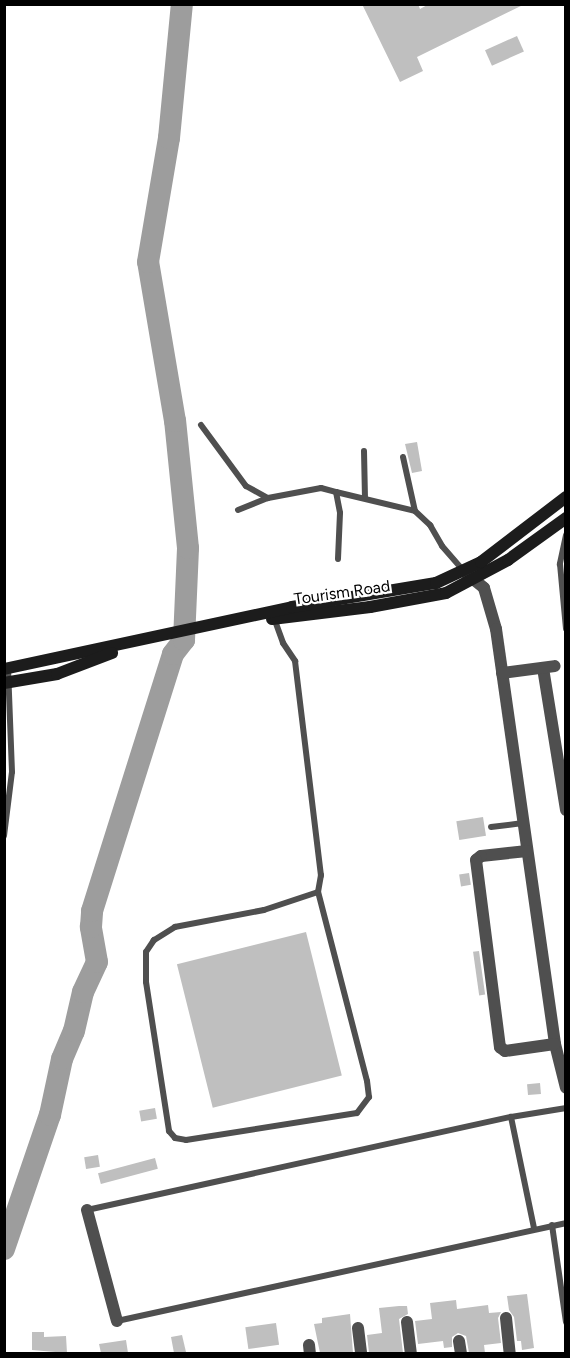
<!DOCTYPE html>
<style>
body{margin:0}
#map{position:relative;width:570px;height:1358px;overflow:hidden;background:#fff;font-family:Figtree,sans-serif}
div>[style]{position:absolute}
.river>*{height:22px;margin:-11px;padding:0 11px;transform-origin:11px;border-radius:11px;background:#9d9d9d}
.building>*{inset:0;background:#bfbfbf;transform-origin:0 0}
.service>*{height:6px;margin:-3px;padding:0 3px;transform-origin:3px;border-radius:3px;background:#4f4f4f}
.minor>*{height:12px;margin:-6px;padding:0 6px;transform-origin:6px;border-radius:6px;background:#4f4f4f}
.secondary>*{height:12px;margin:-6px;padding:0 6px;transform-origin:6px;border-radius:6px;background:#1c1c1c}
span{translate:-50% -50%;white-space:nowrap;text-align:center;line-height:1.15;-webkit-text-stroke:4.5px #fff;paint-order:stroke}
.street-label{font-size:16px;color:#000}
.frame{position:absolute;inset:0;border:6px solid #000;pointer-events:none}
</style>
<div id="map">
<div class="river">
<i style="left:4px;top:1249px;width:142px;rotate:-71.1deg"></i>
<i style="left:50px;top:1115px;width:57px;rotate:-77.9deg"></i>
<i style="left:62px;top:1059px;width:30px;rotate:-67deg"></i>
<i style="left:74px;top:1031px;width:40px;rotate:-77deg"></i>
<i style="left:83px;top:992px;width:33px;rotate:-65deg"></i>
<i style="left:97px;top:962px;width:36px;rotate:-100deg"></i>
<i style="left:91px;top:927px;width:16px;rotate:-86deg"></i>
<i style="left:92px;top:911px;width:269px;rotate:-72.5deg"></i>
<i style="left:173px;top:654px;width:18px;rotate:-52deg"></i>
<i style="left:184px;top:640px;width:92px;rotate:-87.5deg"></i>
<i style="left:188px;top:548px;width:128px;rotate:-95.8deg"></i>
<i style="left:175px;top:421px;width:161px;rotate:-99.6deg"></i>
<i style="left:148px;top:262px;width:126px;rotate:-80.4deg"></i>
<i style="left:169px;top:138px;width:135px;rotate:-84.5deg"></i>
</div>
<div class="building">
<i style="clip-path:polygon(362px 4px,418px 4px,420px 9px,429px 4px,525px 4px,417px 57px,423px 71px,400px 82px)"></i>
<i style="left:517px;top:36px;width:17px;height:35px;rotate:66deg"></i>
<i style="clip-path:polygon(417px 442px,422px 471px,412px 473px,405px 444px)"></i>
<i style="left:483px;top:817px;width:19px;height:27px;rotate:81deg"></i>
<i style="left:469px;top:873px;width:12px;height:10px;rotate:81deg"></i>
<i style="left:306px;top:932px;width:148px;height:133px;rotate:76deg"></i>
<i style="left:479px;top:951px;width:44px;height:6px;rotate:82deg"></i>
<i style="left:540px;top:1083px;width:11px;height:13px;rotate:85deg"></i>
<i style="left:155px;top:1108px;width:11px;height:16px;rotate:80deg"></i>
<i style="left:98px;top:1155px;width:12px;height:14px;rotate:81deg"></i>
<i style="left:155px;top:1158px;width:11px;height:59px;rotate:75deg"></i>
<i style="clip-path:polygon(527px 1294px,534px 1348px,522px 1350px,521px 1341px,517px 1341px,514px 1317px,509px 1310px,507px 1296px)"></i>
<i style="clip-path:polygon(456px 1300px,457px 1309px,488px 1305px,489px 1313px,501px 1312px,498px 1318px,501px 1343px,484px 1345px,485px 1353px,469px 1353px,466px 1336px,458px 1333px,452px 1337px,452px 1347px,444px 1348px,443px 1341px,418px 1344px,415px 1321px,432px 1319px,430px 1303px)"></i>
<i style="clip-path:polygon(399px 1306px,407px 1306px,408px 1314px,399px 1319px,403px 1353px,369px 1353px,367px 1335px,382px 1333px,379px 1308px)"></i>
<i style="clip-path:polygon(350px 1314px,353px 1353px,320px 1353px,314px 1324px,322px 1323px,322px 1318px)"></i>
<i style="left:276px;top:1323px;width:22px;height:31px;rotate:82deg"></i>
<i style="clip-path:polygon(32px 1332px,44px 1332px,44px 1337px,66px 1336px,67px 1353px,32px 1350px)"></i>
<i style="clip-path:polygon(182px 1335px,186px 1352px,174px 1353px,171px 1337px)"></i>
<i style="clip-path:polygon(126px 1340px,128px 1353px,101px 1353px,99px 1344px)"></i>
</div>
<div class="service">
<i style="left:201px;top:425px;width:76px;rotate:53.6deg"></i>
<i style="left:246px;top:486px;width:25px;rotate:29deg"></i>
<i style="left:268px;top:498px;width:54px;rotate:-10.7deg"></i>
<i style="left:321px;top:488px;width:16px;rotate:15deg"></i>
<i style="left:336px;top:492px;width:21px;rotate:79deg"></i>
<i style="left:340px;top:513px;width:46px;rotate:92.5deg"></i>
<i style="left:364px;top:451px;width:47px;rotate:88.8deg"></i>
<i style="left:403px;top:457px;width:55px;rotate:77.5deg"></i>
<i style="left:336px;top:492px;width:81px;rotate:13.5deg"></i>
<i style="left:415px;top:511px;width:21px;rotate:43deg"></i>
<i style="left:430px;top:525px;width:24px;rotate:60deg"></i>
<i style="left:442px;top:546px;width:32px;rotate:49deg"></i>
<i style="left:238px;top:510px;width:32px;rotate:-22deg"></i>
<i style="left:566px;top:535px;width:30px;rotate:102deg"></i>
<i style="left:560px;top:564px;width:65px;rotate:84.7deg"></i>
<i style="left:274px;top:618px;width:27px;rotate:70deg"></i>
<i style="left:283px;top:643px;width:22px;rotate:56deg"></i>
<i style="left:295px;top:661px;width:216px;rotate:83.1deg"></i>
<i style="left:321px;top:875px;width:17px;rotate:100deg"></i>
<i style="left:318px;top:892px;width:57px;rotate:161.6deg"></i>
<i style="left:264px;top:910px;width:91px;rotate:169.2deg"></i>
<i style="left:175px;top:927px;width:25px;rotate:148deg"></i>
<i style="left:154px;top:940px;width:14px;rotate:124deg"></i>
<i style="left:146px;top:952px;width:30px;rotate:90deg"></i>
<i style="left:146px;top:982px;width:151px;rotate:81.2deg"></i>
<i style="left:169px;top:1131px;width:9px;rotate:49deg"></i>
<i style="left:175px;top:1138px;width:11px;rotate:10deg"></i>
<i style="left:186px;top:1140px;width:173px;rotate:-9deg"></i>
<i style="left:357px;top:1113px;width:20px;rotate:-53deg"></i>
<i style="left:369px;top:1097px;width:16px;rotate:-97deg"></i>
<i style="left:367px;top:1081px;width:195px;rotate:-104.5deg"></i>
<i style="left:491px;top:827px;width:32px;rotate:-7deg"></i>
<i style="left:4px;top:836px;width:64px;rotate:-82.9deg"></i>
<i style="left:12px;top:772px;width:103px;rotate:-92.2deg"></i>
<i style="left:511px;top:1117px;width:113px;rotate:78.3deg"></i>
<i style="left:87px;top:1210px;width:434px;rotate:-12.4deg"></i>
<i style="left:511px;top:1117px;width:56px;rotate:-9.3deg"></i>
<i style="left:552px;top:1225px;width:98px;rotate:81.8deg"></i>
<i style="left:117px;top:1321px;width:460px;rotate:-12.3deg"></i>
</div>
<div class="minor">
<i style="left:467px;top:574px;width:22px;rotate:39deg"></i>
<i style="left:484px;top:588px;width:43px;rotate:73.7deg"></i>
<i style="left:496px;top:629px;width:419px;rotate:81.9deg"></i>
<i style="left:555px;top:1044px;width:45px;rotate:76deg"></i>
<i style="left:543px;top:668px;width:144px;rotate:80.8deg"></i>
<i style="left:502px;top:673px;width:53px;rotate:-7.5deg"></i>
<i style="left:527px;top:851px;width:46px;rotate:173.8deg"></i>
<i style="left:481px;top:856px;width:6px;rotate:141deg"></i>
<i style="left:476px;top:860px;width:189px;rotate:82.7deg"></i>
<i style="left:500px;top:1047px;width:6px;rotate:39deg"></i>
<i style="left:505px;top:1051px;width:50px;rotate:-8deg"></i>
<i style="left:87px;top:1210px;width:115px;rotate:74.9deg"></i>
<i style="left:506px;top:1318px;width:36px;rotate:84deg"></i>
<i style="left:407px;top:1322px;width:32px;rotate:83deg"></i>
<i style="left:358px;top:1328px;width:26px;rotate:83deg"></i>
<i style="left:459px;top:1341px;width:13px;rotate:81deg"></i>
<i style="left:309px;top:1345px;width:9px;rotate:84deg"></i>
</div>
<div class="secondary">
<i style="left:272px;top:619px;width:99px;rotate:-7deg"></i>
<i style="left:370px;top:607px;width:77px;rotate:-10.4deg"></i>
<i style="left:446px;top:593px;width:70px;rotate:-28deg"></i>
<i style="left:508px;top:560px;width:72px;rotate:-35.9deg"></i>
<i style="left:4px;top:669px;width:295px;rotate:-12.1deg"></i>
<i style="left:292px;top:607px;width:146px;rotate:-9.5deg"></i>
<i style="left:436px;top:583px;width:50px;rotate:-25deg"></i>
<i style="left:481px;top:562px;width:107px;rotate:-37.4deg"></i>
<i style="left:4px;top:683px;width:54px;rotate:-9.6deg"></i>
<i style="left:57px;top:674px;width:59px;rotate:-20.9deg"></i>
</div>
<div class="street-label">
<span style="left:342px;top:593px;rotate:-8deg">Tourism Road</span>
</div>
<div class="frame"></div>
</div>
